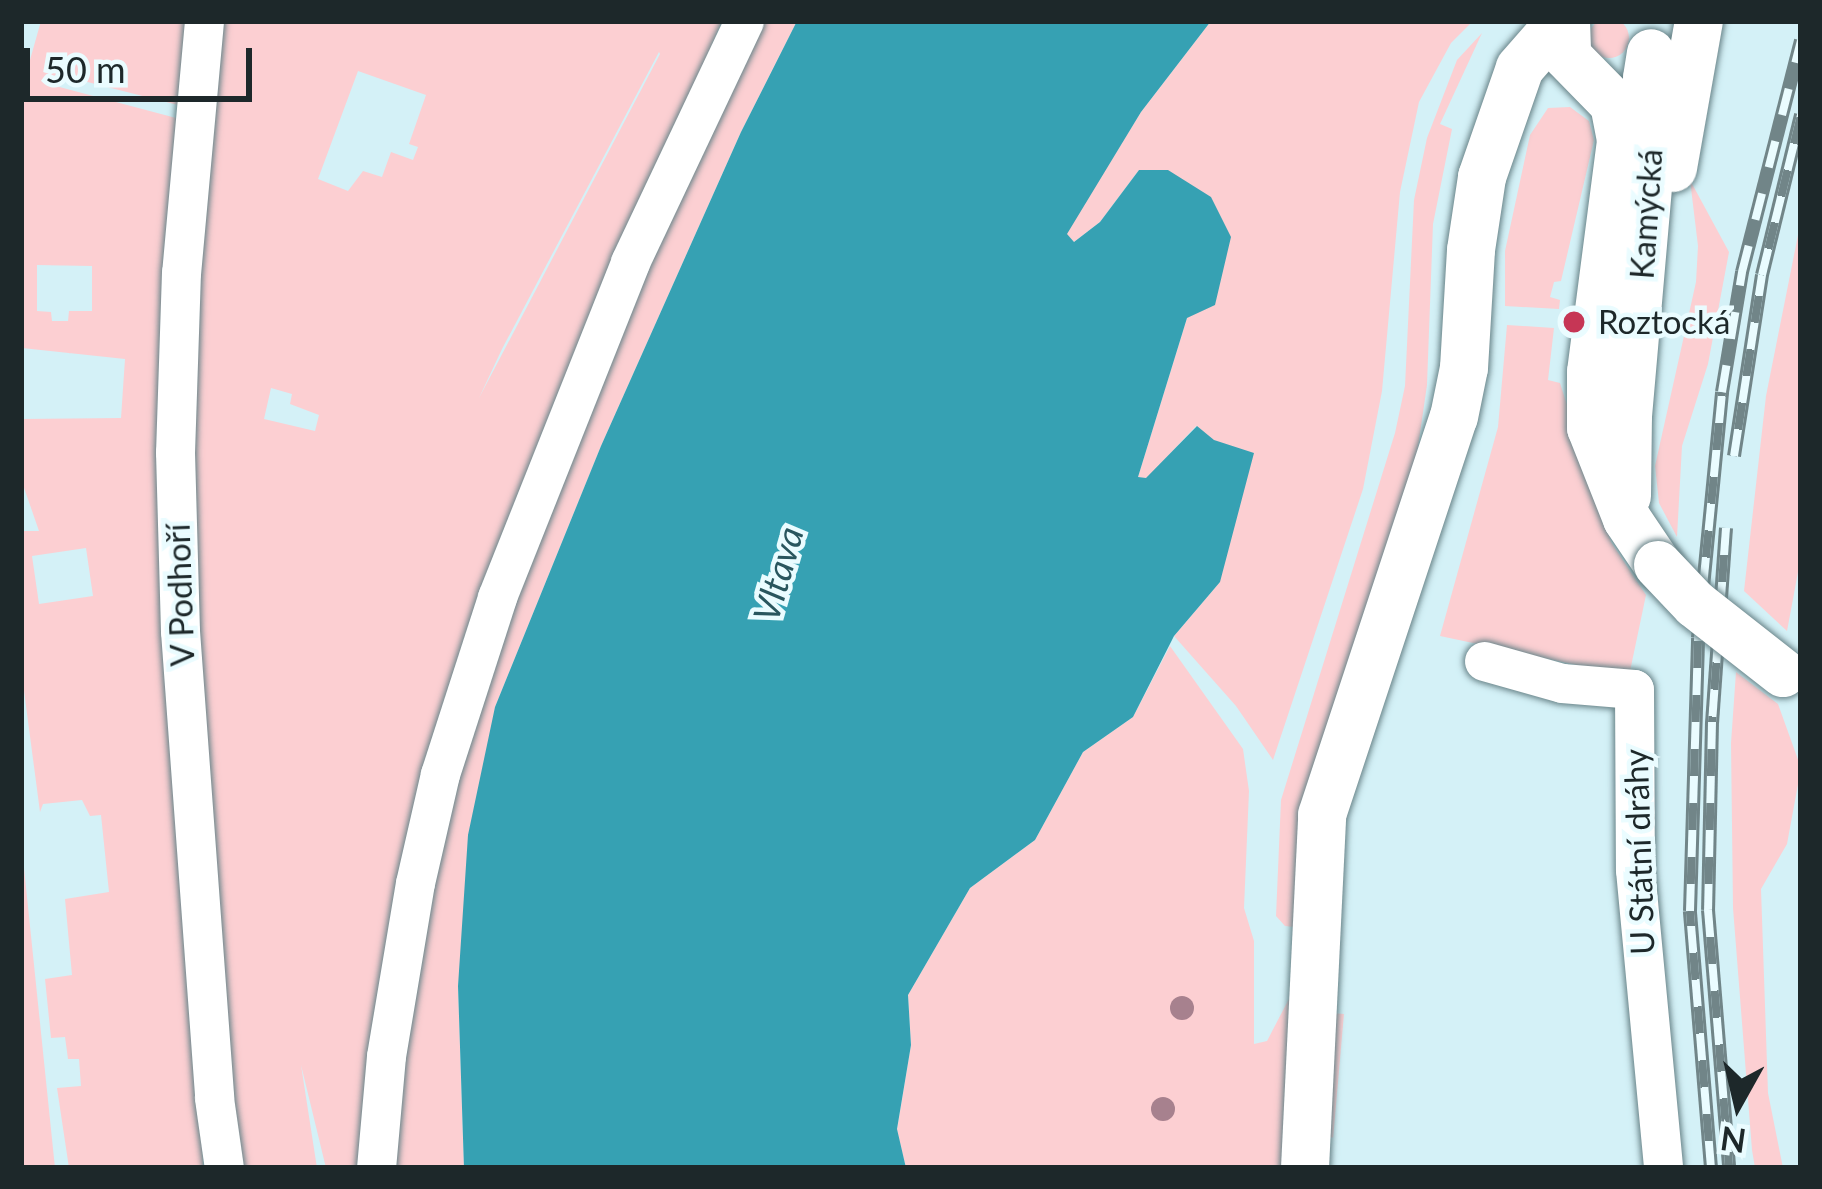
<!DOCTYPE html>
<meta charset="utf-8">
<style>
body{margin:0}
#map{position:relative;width:1822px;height:1189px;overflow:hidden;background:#d4f1f7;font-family:Lato,sans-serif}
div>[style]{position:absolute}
.green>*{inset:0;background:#fccfd2;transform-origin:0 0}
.round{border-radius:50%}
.water>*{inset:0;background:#36a1b3}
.roads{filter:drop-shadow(0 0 3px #698489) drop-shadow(0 0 3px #698489)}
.minor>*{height:39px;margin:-19.5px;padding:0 19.5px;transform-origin:19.5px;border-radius:19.5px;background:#fff}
.major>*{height:48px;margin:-24px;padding:0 24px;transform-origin:24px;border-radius:24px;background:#fff}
.rail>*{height:14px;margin-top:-7px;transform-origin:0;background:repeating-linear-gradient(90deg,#eafcff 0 27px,#718588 0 54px);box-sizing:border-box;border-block:3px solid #718588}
.bridges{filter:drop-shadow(0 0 3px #698489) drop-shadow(0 0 3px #698489)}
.major-bridge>*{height:48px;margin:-24px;padding:0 24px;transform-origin:24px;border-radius:24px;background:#fff}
.trees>*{width:24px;height:24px;margin:-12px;border-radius:50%;background:#a7818e}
.dots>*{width:33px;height:33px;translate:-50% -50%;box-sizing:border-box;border:6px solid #eafcff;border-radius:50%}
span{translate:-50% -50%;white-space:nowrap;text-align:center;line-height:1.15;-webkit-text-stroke:9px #eafcff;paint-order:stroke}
.street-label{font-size:33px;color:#1d282a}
.poi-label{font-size:33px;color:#1d282a}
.left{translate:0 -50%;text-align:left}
.water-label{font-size:36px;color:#29565e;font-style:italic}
.frame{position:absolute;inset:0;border:24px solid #1d282a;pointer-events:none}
.north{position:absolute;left:1678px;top:1045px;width:120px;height:120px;-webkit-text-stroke:9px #eafcff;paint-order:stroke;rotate:188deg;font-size:33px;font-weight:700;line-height:48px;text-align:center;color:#1d282a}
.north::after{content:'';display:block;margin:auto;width:42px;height:54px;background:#1d282a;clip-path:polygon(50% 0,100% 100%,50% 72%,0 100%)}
.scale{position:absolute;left:24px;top:48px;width:228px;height:54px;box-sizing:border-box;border:6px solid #1d282a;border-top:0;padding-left:15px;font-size:36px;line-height:42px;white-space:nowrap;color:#1d282a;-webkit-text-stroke:9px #eafcff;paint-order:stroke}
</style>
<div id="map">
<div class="green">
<i class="round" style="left:1589px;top:18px;width:40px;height:40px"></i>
<i style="clip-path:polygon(evenodd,41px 21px,190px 21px,178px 105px,56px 74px,52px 85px,176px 118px,203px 1168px,69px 1168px,57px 1088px,81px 1086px,79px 1059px,68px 1059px,65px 1037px,51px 1038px,45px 979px,72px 975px,65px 899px,109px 892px,101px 815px,90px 816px,82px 800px,43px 804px,40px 812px,21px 668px,21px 531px,39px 531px,21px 479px,21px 419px,121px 418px,125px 359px,22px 348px,21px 74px,26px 74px,41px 21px,37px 265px,92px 266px,92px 311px,69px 311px,68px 321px,52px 321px,51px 312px,37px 311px,37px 265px,41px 21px,86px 548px,93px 596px,39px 604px,32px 556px,86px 548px)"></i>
<i style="clip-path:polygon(evenodd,204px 21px,722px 21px,523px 488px,362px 1168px,326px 1168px,301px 1065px,317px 1168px,231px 1168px,175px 418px,204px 21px,659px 52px,660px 54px,479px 398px,502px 349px,659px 52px,204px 21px,358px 71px,426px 95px,409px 144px,418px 147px,413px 160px,391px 152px,382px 177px,363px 171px,348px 191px,318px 179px,358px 71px,204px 21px,271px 388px,292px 394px,290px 404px,319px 415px,315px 431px,264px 419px,271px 388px)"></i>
<i style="clip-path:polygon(753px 21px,797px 21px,741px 132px,601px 446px,495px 707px,458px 986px,464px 1168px,387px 1168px,447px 775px,503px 597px)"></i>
<i style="clip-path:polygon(1211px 21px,1473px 21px,1451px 43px,1419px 102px,1400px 192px,1382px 391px,1363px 489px,1273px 760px,1236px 706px,1174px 636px,1220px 582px,1213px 440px,1196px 426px,1146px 479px,1138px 477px,1187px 318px,1139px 170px,1100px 222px,1074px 242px,1066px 234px,1141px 112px)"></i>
<i style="clip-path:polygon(1482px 33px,1440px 124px,1452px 129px,1433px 224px,1427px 385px,1418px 447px,1294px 927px,1285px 926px,1276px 916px,1281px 800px,1395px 433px,1405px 386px,1414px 200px,1427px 138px,1457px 60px)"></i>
<i style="clip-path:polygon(1570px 107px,1589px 121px,1594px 140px,1561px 281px,1554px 282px,1550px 297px,1560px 300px,1559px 309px,1505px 306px,1505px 251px,1530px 135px,1548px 108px)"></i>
<i style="clip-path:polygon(1690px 180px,1729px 252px,1708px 364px,1682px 446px,1677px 537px,1659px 503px,1655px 466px,1696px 282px,1698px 246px)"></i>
<i style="clip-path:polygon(1801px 220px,1801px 556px,1787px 631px,1744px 591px,1766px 396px)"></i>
<i style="clip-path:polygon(1507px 325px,1554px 328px,1548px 380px,1560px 383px,1611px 542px,1646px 595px,1629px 676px,1440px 636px,1498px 427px)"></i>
<i style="clip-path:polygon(1170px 646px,1243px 749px,1249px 791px,1244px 908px,1254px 941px,1254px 1044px,1267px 1041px,1292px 993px,1282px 1168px,906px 1168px,897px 1130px,911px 1045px,908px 995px,970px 888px,1035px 840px,1083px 752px,1133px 717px)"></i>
<i style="clip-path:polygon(1736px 672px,1778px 704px,1801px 768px,1787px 844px,1761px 889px,1768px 1093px,1783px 1168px,1755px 1168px,1752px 1150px,1733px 908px,1731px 743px)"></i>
<i style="clip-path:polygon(21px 839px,55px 1168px,21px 1168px)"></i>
<i style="left:1332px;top:1013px;width:12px;height:124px;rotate:5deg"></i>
</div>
<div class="water">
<i style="clip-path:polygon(797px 21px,1211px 21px,1141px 112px,1067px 234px,1074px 242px,1100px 222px,1139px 170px,1168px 170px,1211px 197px,1231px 237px,1215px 305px,1187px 318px,1138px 477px,1146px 478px,1197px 426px,1214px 440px,1254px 453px,1220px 582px,1174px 636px,1133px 717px,1083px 752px,1035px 840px,970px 888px,908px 995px,911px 1045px,897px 1129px,906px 1168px,464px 1168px,458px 986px,468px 835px,495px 707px,601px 446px,741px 132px)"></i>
</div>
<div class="roads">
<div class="minor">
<i style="left:204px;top:21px;width:252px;rotate:95.2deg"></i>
<i style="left:181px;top:272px;width:180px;rotate:91.9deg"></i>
<i style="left:175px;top:452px;width:179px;rotate:88.4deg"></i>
<i style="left:180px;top:631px;width:468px;rotate:85.8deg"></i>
<i style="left:214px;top:1098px;width:71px;rotate:81.9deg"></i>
<i style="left:1484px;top:661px;width:81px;rotate:15.8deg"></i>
<i style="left:1562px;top:683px;width:72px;rotate:4.8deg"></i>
<i style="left:1634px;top:689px;width:181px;rotate:89.7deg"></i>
<i style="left:1635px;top:870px;width:299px;rotate:84.6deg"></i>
<i style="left:376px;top:1168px;width:112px;rotate:-84.9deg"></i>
<i style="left:386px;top:1056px;width:175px;rotate:-80.5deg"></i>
<i style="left:415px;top:883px;width:112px;rotate:-77.1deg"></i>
<i style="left:440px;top:774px;width:186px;rotate:-72.1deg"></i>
<i style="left:497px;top:597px;width:360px;rotate:-68.3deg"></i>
<i style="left:630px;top:262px;width:267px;rotate:-64.7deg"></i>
</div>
<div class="major">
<i style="left:1566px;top:21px;width:35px;rotate:88deg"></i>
<i style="left:1567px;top:56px;width:67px;rotate:45.6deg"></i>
<i style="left:1614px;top:104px;width:38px;rotate:79deg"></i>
<i style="left:1621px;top:141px;width:233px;rotate:97.4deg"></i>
<i style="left:1591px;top:372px;width:56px;rotate:90deg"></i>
<i style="left:1591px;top:428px;width:98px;rotate:68.4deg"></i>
<i style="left:1627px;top:519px;width:55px;rotate:56deg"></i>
<i style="left:1673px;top:168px;width:149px;rotate:-80deg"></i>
<i style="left:1627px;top:496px;width:80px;rotate:-89.3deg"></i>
<i style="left:1628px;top:416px;width:289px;rotate:-85deg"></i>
<i style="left:1653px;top:128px;width:50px;rotate:-96.8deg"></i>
<i style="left:1647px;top:78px;width:25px;rotate:-81deg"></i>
<i style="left:1305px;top:1168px;width:353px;rotate:-87.2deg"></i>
<i style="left:1322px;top:815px;width:419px;rotate:-71.7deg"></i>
<i style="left:1454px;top:417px;width:50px;rotate:-78.5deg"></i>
<i style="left:1464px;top:368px;width:118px;rotate:-86.6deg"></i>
<i style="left:1471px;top:250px;width:74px;rotate:-81.4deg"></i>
<i style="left:1482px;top:177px;width:115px;rotate:-70.8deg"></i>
<i style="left:1520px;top:68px;width:62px;rotate:-48.9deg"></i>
</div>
</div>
<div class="rail">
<i style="left:1734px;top:456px;width:183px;rotate:-81.2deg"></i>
<i style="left:1762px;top:275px;width:165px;rotate:-76.3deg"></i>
<i style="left:1726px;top:528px;width:195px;rotate:94.1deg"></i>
<i style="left:1712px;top:722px;width:188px;rotate:91.2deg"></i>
<i style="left:1708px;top:910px;width:259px;rotate:85.3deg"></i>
<i style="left:1711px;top:1168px;width:258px;rotate:-94.7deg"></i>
<i style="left:1690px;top:911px;width:273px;rotate:-88.3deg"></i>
<i style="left:1698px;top:638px;width:247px;rotate:-84.4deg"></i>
<i style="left:1722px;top:392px;width:122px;rotate:-80.5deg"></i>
<i style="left:1742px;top:272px;width:239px;rotate:-75.7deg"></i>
</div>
<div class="bridges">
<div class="major-bridge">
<i style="left:1658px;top:565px;width:54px;rotate:46.5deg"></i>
<i style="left:1695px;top:604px;width:112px;rotate:38.1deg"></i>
</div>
</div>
<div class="trees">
<i style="left:1182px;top:1008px"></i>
<i style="left:1163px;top:1109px"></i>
</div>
<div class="dots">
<i style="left:1574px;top:322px;background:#c63655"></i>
</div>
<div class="street-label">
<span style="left:1646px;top:214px;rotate:-86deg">Kamýcká</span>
<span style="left:180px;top:595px;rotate:-92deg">V Podhoří</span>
<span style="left:1639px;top:852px;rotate:-92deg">U Státní dráhy</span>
</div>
<div class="poi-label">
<span class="left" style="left:1598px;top:322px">Roztocká</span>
</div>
<div class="water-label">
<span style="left:778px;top:574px;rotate:-74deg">Vltava</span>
</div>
<div class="frame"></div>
<div class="north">N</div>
<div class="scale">50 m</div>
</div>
